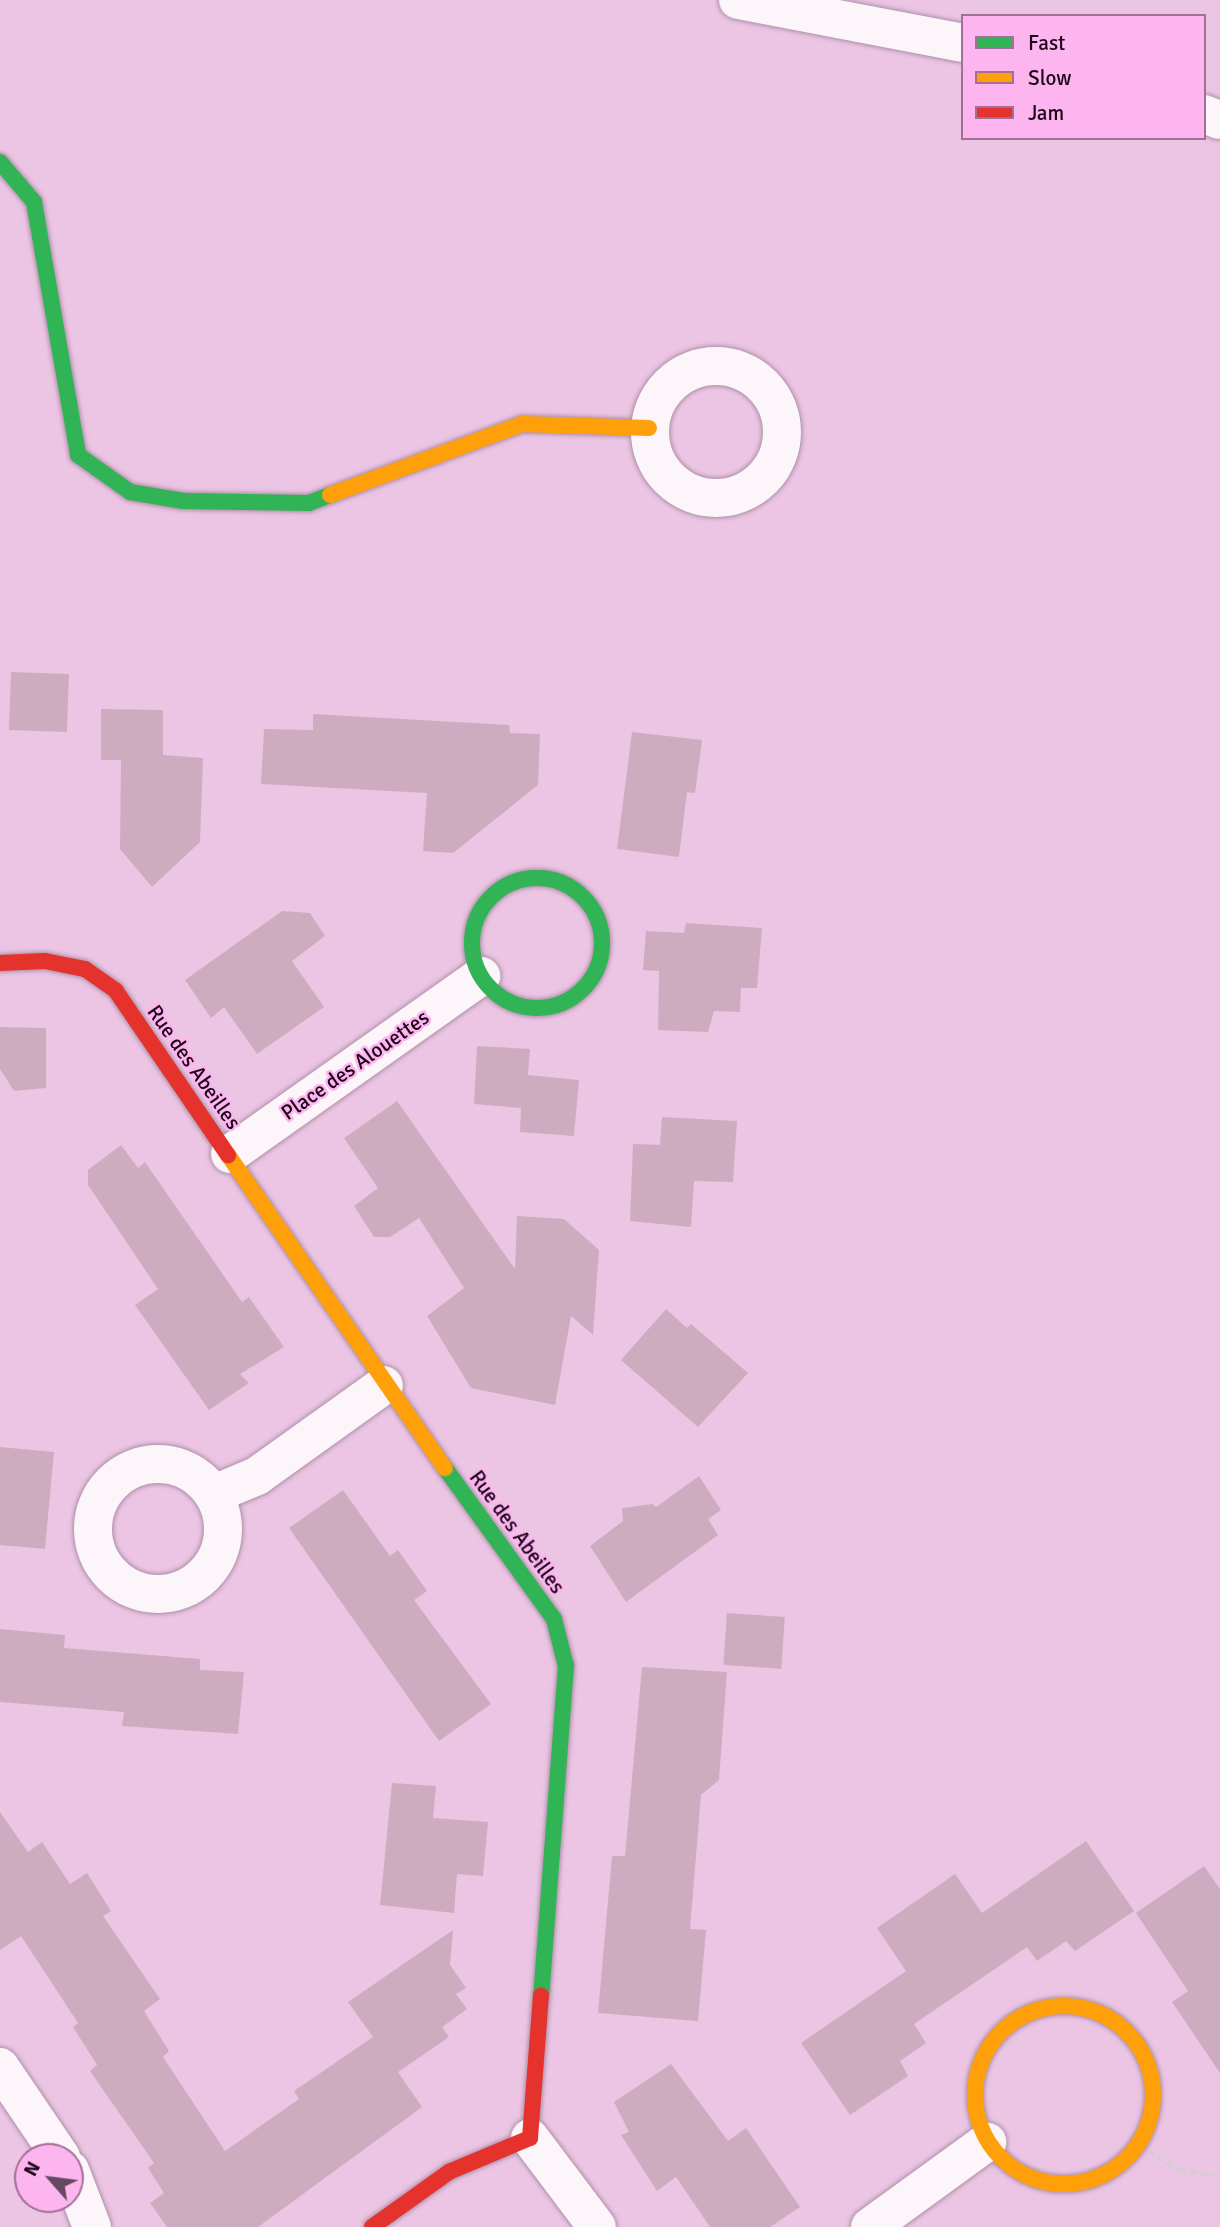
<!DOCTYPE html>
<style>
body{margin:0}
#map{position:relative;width:1220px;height:2227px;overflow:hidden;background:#ecc5e4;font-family:Signika,sans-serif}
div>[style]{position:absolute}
.building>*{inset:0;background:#cdacc0;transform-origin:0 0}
.path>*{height:4.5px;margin-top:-2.25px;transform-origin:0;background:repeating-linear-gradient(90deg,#d8ccd6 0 7px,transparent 0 10.5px)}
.roads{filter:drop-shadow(0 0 2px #ae90a8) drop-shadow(0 0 2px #ae90a8)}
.street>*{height:38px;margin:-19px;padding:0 19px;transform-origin:19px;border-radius:19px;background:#fcf6fb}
.street>.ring{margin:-19px;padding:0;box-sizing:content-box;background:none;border:38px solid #fcf6fb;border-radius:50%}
.fast>*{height:16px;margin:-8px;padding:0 8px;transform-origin:8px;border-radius:8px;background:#30b455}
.fast>.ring{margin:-8px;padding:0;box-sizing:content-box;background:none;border:16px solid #30b455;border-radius:50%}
.slow>*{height:16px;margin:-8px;padding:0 8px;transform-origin:8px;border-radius:8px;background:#ff9f0a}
.slow>.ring{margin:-8px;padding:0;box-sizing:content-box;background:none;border:16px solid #ff9f0a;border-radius:50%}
.jam>*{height:16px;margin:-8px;padding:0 8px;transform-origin:8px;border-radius:8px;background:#e5322d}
span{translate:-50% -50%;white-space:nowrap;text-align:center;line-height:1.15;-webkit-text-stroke:5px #fcb5ee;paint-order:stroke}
.street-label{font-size:21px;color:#1e061a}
.legend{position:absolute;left:961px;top:14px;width:245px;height:126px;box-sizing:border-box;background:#fcb5ee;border:2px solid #a36f99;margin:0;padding:9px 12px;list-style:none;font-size:21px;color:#1e061a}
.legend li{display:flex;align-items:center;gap:14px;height:35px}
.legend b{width:35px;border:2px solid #a36f99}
.north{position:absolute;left:14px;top:2143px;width:70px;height:70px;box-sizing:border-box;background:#fcb5ee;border:2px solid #a36f99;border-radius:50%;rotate:298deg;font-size:19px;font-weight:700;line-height:28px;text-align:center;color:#1e061a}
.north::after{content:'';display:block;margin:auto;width:24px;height:32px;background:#664961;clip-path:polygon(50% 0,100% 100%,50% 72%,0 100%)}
</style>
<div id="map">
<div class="building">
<i style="left:11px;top:672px;width:58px;height:58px;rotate:2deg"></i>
<i style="clip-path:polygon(101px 709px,163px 710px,163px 755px,203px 758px,200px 842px,152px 887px,120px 849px,121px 760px,101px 760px)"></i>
<i style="clip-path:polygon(313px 714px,509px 725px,510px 733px,540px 734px,538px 785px,453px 853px,423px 851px,427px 793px,261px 784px,264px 729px,313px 730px)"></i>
<i style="clip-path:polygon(632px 732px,702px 740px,695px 793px,687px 792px,679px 857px,617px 849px)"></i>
<i style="clip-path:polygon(282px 911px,310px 913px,325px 936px,292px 961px,324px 1007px,257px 1054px,224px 1007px,211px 1018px,185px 980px)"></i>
<i style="clip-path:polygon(686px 923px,762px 928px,757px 988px,741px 988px,740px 1012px,714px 1011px,708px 1032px,658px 1030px,659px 971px,643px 970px,646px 931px,684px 933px)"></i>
<i style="clip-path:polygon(0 1027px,46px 1028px,46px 1088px,14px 1091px,0 1069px)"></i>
<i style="clip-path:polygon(477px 1046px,530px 1049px,528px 1075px,579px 1080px,574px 1136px,520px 1132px,521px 1108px,474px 1104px)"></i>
<i style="clip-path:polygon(397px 1101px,515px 1269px,517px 1216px,564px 1219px,599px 1250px,593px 1335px,571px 1316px,555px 1405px,471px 1388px,427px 1316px,464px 1288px,419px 1218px,390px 1237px,374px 1237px,354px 1206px,378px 1188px,344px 1138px)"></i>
<i style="clip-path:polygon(662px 1117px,737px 1121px,733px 1182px,694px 1181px,691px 1227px,630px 1221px,633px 1144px,660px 1145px)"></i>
<i style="clip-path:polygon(121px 1145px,138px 1168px,145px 1162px,242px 1302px,249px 1297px,284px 1347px,240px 1374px,249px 1383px,209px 1410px,135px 1305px,158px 1289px,88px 1185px,88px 1170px)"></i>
<i style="clip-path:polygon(666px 1309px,687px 1328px,691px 1324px,748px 1373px,698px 1427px,621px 1360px)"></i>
<i style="clip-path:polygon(0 1447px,54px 1452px,45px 1549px,0 1545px)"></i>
<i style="clip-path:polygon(699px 1476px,721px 1510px,708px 1519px,718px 1535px,626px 1602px,590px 1546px,623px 1521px,622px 1508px,653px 1504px,656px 1507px)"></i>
<i style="clip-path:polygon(343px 1490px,390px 1556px,398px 1550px,427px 1591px,414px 1600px,491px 1704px,439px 1741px,289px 1528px)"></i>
<i style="left:727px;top:1613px;width:58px;height:52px;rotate:4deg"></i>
<i style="clip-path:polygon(0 1629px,65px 1635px,64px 1648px,200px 1659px,200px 1670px,244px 1672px,238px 1734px,122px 1726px,124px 1712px,0 1702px)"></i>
<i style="clip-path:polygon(642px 1667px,727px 1672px,719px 1780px,701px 1795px,690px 1929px,706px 1930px,698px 2021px,598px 2013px,612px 1856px,625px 1856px)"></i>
<i style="clip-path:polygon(392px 1783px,436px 1786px,433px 1818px,488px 1822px,483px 1876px,457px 1874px,454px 1913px,380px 1905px)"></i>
<i style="clip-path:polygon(0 1812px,28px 1852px,42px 1842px,70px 1884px,87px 1873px,111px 1911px,103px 1916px,160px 1999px,144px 2011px,169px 2051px,163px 2057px,225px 2151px,299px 2099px,294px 2091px,373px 2037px,348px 2002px,453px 1930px,450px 1965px,466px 1988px,456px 1994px,467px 2009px,442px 2027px,449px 2037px,398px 2072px,422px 2107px,258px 2227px,167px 2227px,150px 2203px,164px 2193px,148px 2168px,154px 2163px,90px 2071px,97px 2065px,73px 2027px,78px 2023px,21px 1936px,0 1950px)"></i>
<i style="clip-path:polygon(1086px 1841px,1134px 1911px,1075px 1951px,1066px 1941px,1037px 1961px,1027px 1947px,914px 2024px,926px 2043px,900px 2061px,908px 2076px,850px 2115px,801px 2043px,906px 1971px,877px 1928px,955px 1874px,982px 1913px)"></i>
<i style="clip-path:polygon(1204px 1866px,1220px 1889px,1220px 2073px,1172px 2002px,1188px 1991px,1136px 1913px)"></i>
<i style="clip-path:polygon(671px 2064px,728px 2141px,746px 2128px,800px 2207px,770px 2227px,710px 2227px,676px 2177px,657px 2191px,621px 2135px,629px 2132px,614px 2102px)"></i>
</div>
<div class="path">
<i style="left:1139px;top:2146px;width:48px;rotate:30.3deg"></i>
<i style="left:1180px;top:2170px;width:40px;rotate:7.1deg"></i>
</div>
<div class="roads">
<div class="street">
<i style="left:738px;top:0;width:229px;rotate:10.8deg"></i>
<i style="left:1204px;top:114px;width:17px;rotate:21deg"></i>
<i class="ring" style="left:650px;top:366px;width:94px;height:94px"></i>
<i style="left:230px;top:1154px;width:308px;rotate:-35.3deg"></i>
<i class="ring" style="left:93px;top:1464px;width:92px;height:92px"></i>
<i style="left:214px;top:1494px;width:47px;rotate:-22.7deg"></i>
<i style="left:257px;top:1476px;width:156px;rotate:-35.6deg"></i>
<i style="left:0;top:2067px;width:109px;rotate:55.9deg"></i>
<i style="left:530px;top:2138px;width:111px;rotate:53deg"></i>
<i style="left:70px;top:2170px;width:61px;rotate:68.9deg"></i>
<i style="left:870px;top:2227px;width:145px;rotate:-36deg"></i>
</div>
<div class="fast">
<i style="left:0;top:162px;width:52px;rotate:49.6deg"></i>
<i style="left:34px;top:202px;width:257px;rotate:80.1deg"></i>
<i style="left:78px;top:455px;width:64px;rotate:35.4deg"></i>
<i style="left:130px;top:492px;width:54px;rotate:9.6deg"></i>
<i style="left:183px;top:501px;width:126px;rotate:0.9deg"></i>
<i style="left:309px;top:503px;width:22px;rotate:-21deg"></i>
<i class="ring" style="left:472px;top:878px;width:114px;height:114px"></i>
<i style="left:445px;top:1468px;width:186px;rotate:54.2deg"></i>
<i style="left:554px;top:1619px;width:49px;rotate:75.7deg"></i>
<i style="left:566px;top:1666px;width:330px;rotate:94.3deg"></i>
</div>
<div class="slow">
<i style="left:330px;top:495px;width:205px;rotate:-20.3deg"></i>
<i style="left:522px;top:424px;width:127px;rotate:1.8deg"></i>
<i style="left:228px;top:1155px;width:381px;rotate:55.3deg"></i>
<i class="ring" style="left:975px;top:2006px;width:162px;height:162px"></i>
</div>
<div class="jam">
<i style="left:0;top:963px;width:45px;rotate:-2.5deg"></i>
<i style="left:45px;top:961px;width:41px;rotate:11.3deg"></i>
<i style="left:85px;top:969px;width:38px;rotate:35deg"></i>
<i style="left:116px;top:991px;width:199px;rotate:55.7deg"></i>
<i style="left:372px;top:2227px;width:95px;rotate:-35.5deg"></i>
<i style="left:449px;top:2172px;width:88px;rotate:-22.8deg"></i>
<i style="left:530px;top:2138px;width:143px;rotate:-85.6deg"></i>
</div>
</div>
<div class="street-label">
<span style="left:355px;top:1065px;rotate:-35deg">Place des Alouettes</span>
<span style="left:194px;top:1067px;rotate:55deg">Rue des Abeilles</span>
<span style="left:517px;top:1532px;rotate:54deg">Rue des Abeilles</span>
</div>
<ul class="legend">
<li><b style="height:9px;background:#30b455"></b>Fast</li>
<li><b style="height:9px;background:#ff9f0a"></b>Slow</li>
<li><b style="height:9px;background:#e5322d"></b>Jam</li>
</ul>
<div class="north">N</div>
</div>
